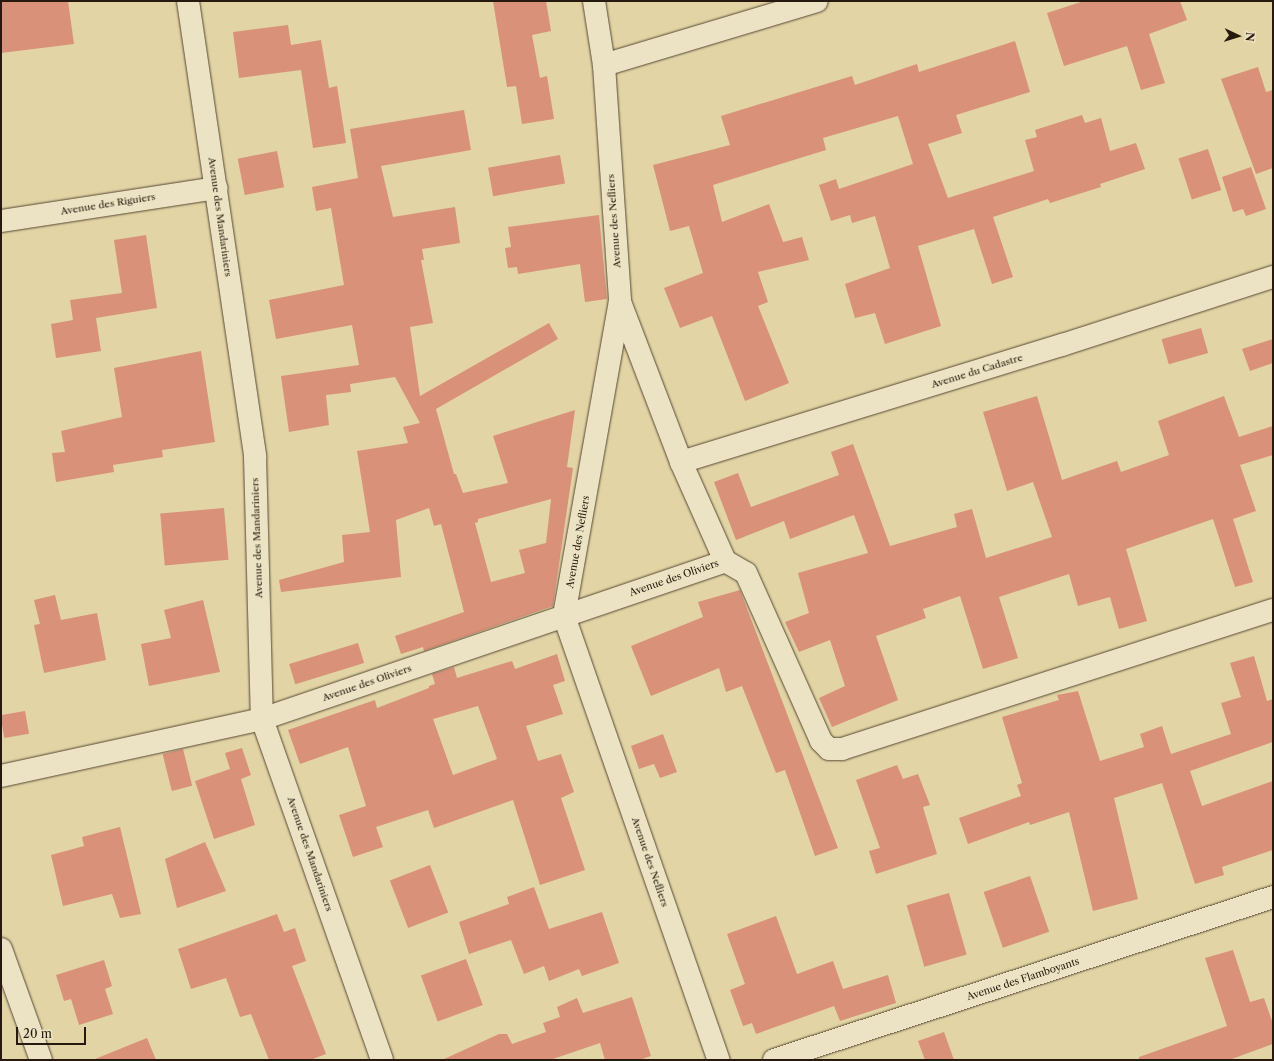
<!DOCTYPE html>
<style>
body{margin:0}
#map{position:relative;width:1274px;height:1061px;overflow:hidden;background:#e2d4a4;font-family:"Libre Caslon Text",serif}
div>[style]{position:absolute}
.building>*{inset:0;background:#d9917a;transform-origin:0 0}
.roads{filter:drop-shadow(0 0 1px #564834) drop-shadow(0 0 1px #564834)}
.minor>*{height:22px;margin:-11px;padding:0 11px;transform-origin:11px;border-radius:11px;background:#ece3c4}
span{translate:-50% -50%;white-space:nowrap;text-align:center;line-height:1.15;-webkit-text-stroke:3.5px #ece3c4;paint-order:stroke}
.street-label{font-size:10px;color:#27190e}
.frame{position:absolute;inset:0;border:2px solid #27190e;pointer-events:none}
.north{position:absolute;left:1218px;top:16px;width:40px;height:40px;-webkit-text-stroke:3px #ece3c4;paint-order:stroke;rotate:94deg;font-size:11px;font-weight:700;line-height:16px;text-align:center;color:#27190e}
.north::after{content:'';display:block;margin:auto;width:14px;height:18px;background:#27190e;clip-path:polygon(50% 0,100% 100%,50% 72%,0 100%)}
.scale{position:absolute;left:16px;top:1027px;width:70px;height:18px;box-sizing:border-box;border:2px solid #27190e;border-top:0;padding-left:5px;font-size:12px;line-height:14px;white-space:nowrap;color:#27190e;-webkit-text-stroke:3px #ece3c4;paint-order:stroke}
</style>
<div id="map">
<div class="building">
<i style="clip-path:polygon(1px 1px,68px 1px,74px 44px,1px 53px)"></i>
<i style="clip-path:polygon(493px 1px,546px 1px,551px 31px,532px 35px,540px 78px,547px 76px,554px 119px,522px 124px,516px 86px,507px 87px)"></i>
<i style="clip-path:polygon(1084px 1px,1180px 1px,1187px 20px,1149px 34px,1165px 83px,1141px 90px,1127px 46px,1064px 66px,1047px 13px)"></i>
<i style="clip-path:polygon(288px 25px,291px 45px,321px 40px,329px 88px,337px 86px,346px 143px,313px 148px,301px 70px,239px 78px,233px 32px)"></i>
<i style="clip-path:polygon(1015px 41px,1030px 92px,956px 115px,962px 133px,928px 144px,948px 198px,1034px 171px,1025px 140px,1037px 137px,1035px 130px,1082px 115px,1085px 123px,1101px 118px,1110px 151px,1136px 143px,1145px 169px,1100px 184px,1101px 187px,1050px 203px,1048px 199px,993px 217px,1013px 277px,992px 284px,974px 229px,918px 246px,941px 326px,885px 344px,875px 313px,855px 318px,845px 284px,890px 268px,875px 216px,852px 223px,850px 215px,831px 221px,819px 185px,836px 179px,839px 189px,913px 164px,898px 116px,823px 138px,826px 150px,713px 185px,722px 222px,769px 204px,783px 242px,802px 237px,809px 260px,758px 272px,768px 302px,758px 306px,789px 383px,745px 401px,712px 316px,680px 328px,664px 288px,703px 273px,689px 226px,670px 231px,653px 165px,730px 145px,721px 116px,852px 76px,855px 85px,917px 64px,919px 72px)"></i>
<i style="clip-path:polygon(1258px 67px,1266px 92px,1273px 90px,1273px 168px,1256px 174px,1221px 79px)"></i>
<i style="clip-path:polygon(evenodd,464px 110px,471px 150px,381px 166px,393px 217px,455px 207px,460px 243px,422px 249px,424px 260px,421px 260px,433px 323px,410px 327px,420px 396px,549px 323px,558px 339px,436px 409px,454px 474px,456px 474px,463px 493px,508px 483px,493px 436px,575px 410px,567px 467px,573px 468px,553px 606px,424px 651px,423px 647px,401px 654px,395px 636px,464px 612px,441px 524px,434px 526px,429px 508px,396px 520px,401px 577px,281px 592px,279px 580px,344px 562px,342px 535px,370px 532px,357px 451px,408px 443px,403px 427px,420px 423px,395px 377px,350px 384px,351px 392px,326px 395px,329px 425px,289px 432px,281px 376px,359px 365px,352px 325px,276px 339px,269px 300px,344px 285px,331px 208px,316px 211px,312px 187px,358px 178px,350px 129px,464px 110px,551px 499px,546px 543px,519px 550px,525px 573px,491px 582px,475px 523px,478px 522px,478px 519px,551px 499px)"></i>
<i style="left:1208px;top:149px;width:43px;height:31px;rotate:72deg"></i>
<i style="left:277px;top:151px;width:37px;height:40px;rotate:79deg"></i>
<i style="left:560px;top:155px;width:29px;height:73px;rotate:80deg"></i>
<i style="clip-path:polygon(1251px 167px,1266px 209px,1246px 216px,1243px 209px,1233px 212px,1222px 177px)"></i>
<i style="clip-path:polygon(599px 215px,607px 299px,585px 302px,580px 264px,518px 274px,517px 267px,508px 268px,505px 248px,511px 247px,508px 227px)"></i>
<i style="clip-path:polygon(146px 235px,157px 308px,96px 318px,101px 351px,56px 358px,51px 324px,73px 320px,70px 300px,122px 293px,114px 240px)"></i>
<i style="left:1201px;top:328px;width:26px;height:41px;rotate:74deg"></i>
<i style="clip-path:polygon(1273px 339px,1273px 363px,1250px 371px,1242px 349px)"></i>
<i style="clip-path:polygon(201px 351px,215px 442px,162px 450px,163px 457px,113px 465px,114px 472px,56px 482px,52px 453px,65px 452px,61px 431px,122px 417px,114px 368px)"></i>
<i style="clip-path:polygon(1037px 396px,1062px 480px,1117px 461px,1121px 472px,1169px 455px,1158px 421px,1224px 396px,1239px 437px,1273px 426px,1273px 455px,1240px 465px,1256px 511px,1233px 519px,1253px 582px,1235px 587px,1213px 519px,1126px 549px,1147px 621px,1119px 629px,1110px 597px,1078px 606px,1069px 574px,999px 597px,1018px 658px,983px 669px,960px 596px,923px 609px,926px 618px,876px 636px,898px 700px,832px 727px,819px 698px,845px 686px,830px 640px,799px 652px,785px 622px,809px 613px,798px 573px,868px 553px,854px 515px,790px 539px,784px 521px,736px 540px,714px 482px,738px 473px,751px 507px,839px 475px,831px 452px,853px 444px,890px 546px,957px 527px,954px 514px,972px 509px,986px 558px,1052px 537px,1033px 482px,1007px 491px,983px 412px)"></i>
<i style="left:224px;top:508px;width:52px;height:64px;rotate:85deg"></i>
<i style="clip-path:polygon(740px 590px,838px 848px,815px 856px,785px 770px,776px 773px,742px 686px,726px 692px,719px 668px,651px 696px,631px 646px,703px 617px,698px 602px)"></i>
<i style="clip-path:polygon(55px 595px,61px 620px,97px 613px,106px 660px,44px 673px,34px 625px,40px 624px,34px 600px)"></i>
<i style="clip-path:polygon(203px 600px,220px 672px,149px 686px,141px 644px,171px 638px,164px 610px)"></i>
<i style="left:358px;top:643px;width:21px;height:72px;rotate:73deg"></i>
<i style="clip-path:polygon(evenodd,557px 654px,565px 681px,553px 685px,563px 714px,526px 726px,538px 761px,561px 754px,574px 792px,561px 798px,585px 870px,540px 885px,513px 800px,434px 828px,428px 810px,376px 827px,383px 847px,353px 857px,339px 815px,366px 806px,348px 747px,300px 764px,288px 730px,375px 700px,377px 708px,429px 688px,429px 686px,435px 684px,432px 674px,454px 667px,457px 678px,512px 661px,515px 669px,557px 654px,478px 706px,497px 759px,453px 775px,433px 719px,478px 706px)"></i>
<i style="clip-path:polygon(1254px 656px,1267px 701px,1273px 699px,1273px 742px,1190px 771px,1202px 806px,1273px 781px,1273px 850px,1222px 867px,1224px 875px,1195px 884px,1162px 783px,1114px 798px,1138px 899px,1093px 911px,1069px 812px,1030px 825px,1029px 822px,968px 844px,959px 818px,1021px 796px,1017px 785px,1022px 783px,1002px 717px,1059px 700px,1057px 695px,1078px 691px,1100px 761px,1144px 747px,1140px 734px,1162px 726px,1171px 754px,1231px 734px,1221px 703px,1241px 697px,1230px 663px)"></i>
<i style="left:25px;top:711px;width:23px;height:25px;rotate:80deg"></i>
<i style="clip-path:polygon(663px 734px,677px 772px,660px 778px,654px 764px,639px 769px,631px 746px)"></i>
<i style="clip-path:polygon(242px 748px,251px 775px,241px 779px,255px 825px,214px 839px,195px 781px,230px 769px,225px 753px)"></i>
<i style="left:183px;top:749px;width:38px;height:21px;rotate:76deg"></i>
<i style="clip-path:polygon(897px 765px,903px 779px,918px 774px,930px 805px,923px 807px,937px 854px,876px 874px,869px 851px,880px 848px,856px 780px)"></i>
<i style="clip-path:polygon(120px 827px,141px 914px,120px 918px,112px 894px,63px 906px,51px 855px,84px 846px,82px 837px)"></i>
<i style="clip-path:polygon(205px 842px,226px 891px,177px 908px,165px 859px)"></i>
<i style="left:430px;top:865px;width:51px;height:43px;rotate:69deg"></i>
<i style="left:1030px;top:876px;width:59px;height:49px;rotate:71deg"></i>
<i style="clip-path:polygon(534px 887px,549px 929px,602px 912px,619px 963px,582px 976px,579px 969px,549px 981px,544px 966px,524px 974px,511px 940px,469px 954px,459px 922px,509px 904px,507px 897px)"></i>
<i style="left:949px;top:893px;width:64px;height:44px;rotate:74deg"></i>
<i style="clip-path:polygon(277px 914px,284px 932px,295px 928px,306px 961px,292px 966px,326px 1054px,310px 1060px,269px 1060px,251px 1014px,240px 1017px,226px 978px,191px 989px,178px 949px)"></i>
<i style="clip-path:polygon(776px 916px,797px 974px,833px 961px,843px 989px,888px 975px,896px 1003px,840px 1021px,834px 1006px,756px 1034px,752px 1023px,743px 1026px,730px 990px,745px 984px,727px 934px)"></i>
<i style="clip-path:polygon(1233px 950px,1250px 1002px,1264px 998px,1273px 1024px,1273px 1044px,1229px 1060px,1139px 1060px,1139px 1057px,1227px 1026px,1205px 958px)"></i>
<i style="left:466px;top:959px;width:49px;height:48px;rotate:70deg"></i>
<i style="clip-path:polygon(104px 960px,112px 986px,105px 989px,113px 1014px,79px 1025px,71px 999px,64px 1001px,56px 975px)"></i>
<i style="clip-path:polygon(632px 997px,651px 1056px,639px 1060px,605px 1060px,600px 1043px,550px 1060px,442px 1060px,499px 1034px,507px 1034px,512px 1044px,546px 1032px,543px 1023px,560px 1017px,557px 1007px,577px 998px,583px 1013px)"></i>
<i style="clip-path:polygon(944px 1032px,954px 1060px,925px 1060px,918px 1041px)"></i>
<i style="clip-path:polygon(147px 1038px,156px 1060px,95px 1060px,95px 1059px)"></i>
</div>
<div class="roads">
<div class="minor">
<i style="left:188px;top:1px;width:460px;rotate:81.6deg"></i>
<i style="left:255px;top:456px;width:263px;rotate:88.5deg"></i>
<i style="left:262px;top:719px;width:361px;rotate:70.6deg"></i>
<i style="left:594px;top:1px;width:65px;rotate:81.1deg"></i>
<i style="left:604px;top:65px;width:237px;rotate:86.1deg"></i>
<i style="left:620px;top:301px;width:320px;rotate:100.1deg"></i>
<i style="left:564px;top:616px;width:470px;rotate:70.8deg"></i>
<i style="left:604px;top:65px;width:222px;rotate:-16.7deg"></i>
<i style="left:1px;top:221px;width:218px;rotate:-8.7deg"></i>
<i style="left:620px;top:302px;width:171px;rotate:69.1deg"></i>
<i style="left:681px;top:462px;width:108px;rotate:66deg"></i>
<i style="left:725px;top:561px;width:24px;rotate:30deg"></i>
<i style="left:746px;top:573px;width:184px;rotate:65.9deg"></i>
<i style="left:821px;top:741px;width:11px;rotate:45deg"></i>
<i style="left:829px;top:749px;width:13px"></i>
<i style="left:842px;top:749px;width:453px;rotate:-17.9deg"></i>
<i style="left:681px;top:462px;width:399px;rotate:-17.1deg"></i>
<i style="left:1062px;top:345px;width:222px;rotate:-17.9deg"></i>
<i style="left:1px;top:776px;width:267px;rotate:-12.3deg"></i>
<i style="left:262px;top:719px;width:489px;rotate:-18.8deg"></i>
<i style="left:1px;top:949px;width:118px;rotate:70.2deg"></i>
<i style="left:774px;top:1060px;width:525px;rotate:-18.09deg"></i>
</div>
</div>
<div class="street-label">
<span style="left:108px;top:204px;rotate:-9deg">Avenue des Riguiers</span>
<span style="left:220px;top:217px;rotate:82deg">Avenue des Mandariniers</span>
<span style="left:614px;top:221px;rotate:-94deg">Avenue des Nefliers</span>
<span style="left:977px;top:371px;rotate:-17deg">Avenue du Cadastre</span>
<span style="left:257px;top:538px;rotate:-92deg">Avenue des Mandariniers</span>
<span style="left:578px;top:542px;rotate:-80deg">Avenue des Nefliers</span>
<span style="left:674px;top:578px;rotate:-19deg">Avenue des Oliviers</span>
<span style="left:367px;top:683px;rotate:-19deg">Avenue des Oliviers</span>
<span style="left:310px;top:854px;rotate:71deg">Avenue des Mandariniers</span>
<span style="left:650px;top:862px;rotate:71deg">Avenue des Nefliers</span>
<span style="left:1023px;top:979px;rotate:-18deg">Avenue des Flamboyants</span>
</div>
<div class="frame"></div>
<div class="north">N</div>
<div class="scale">20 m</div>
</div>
